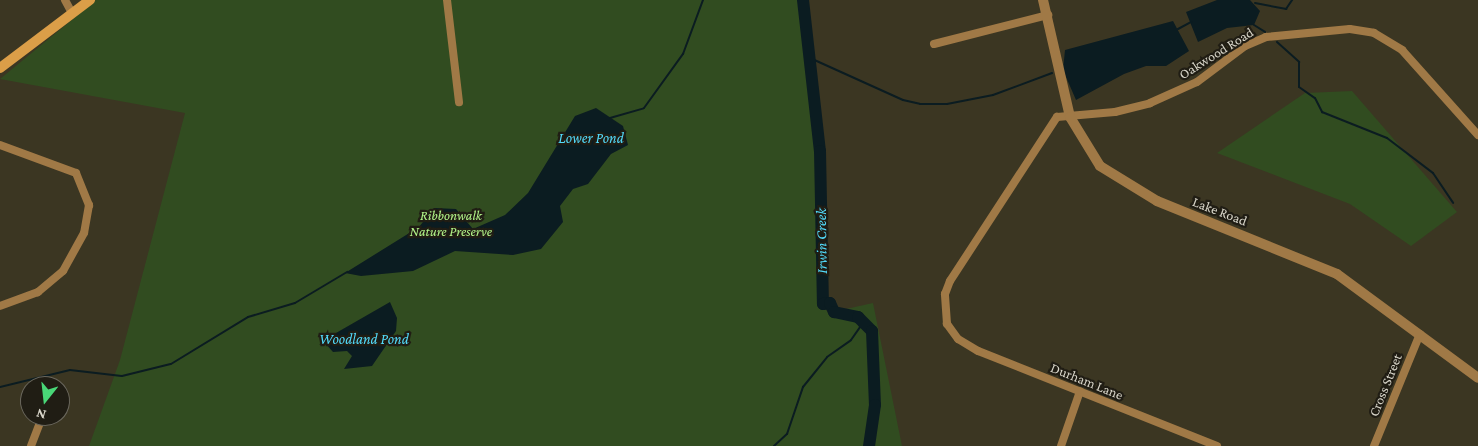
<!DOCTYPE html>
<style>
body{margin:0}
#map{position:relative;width:1478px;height:446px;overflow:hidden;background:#3b3622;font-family:"Crimson Pro",serif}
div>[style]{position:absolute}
.green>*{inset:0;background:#314c20}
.water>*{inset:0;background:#0b1c21}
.stream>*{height:2px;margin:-1px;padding:0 1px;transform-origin:1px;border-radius:1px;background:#0b1c21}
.river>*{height:12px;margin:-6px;padding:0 6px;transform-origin:6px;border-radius:6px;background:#0b1c21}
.minor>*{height:8px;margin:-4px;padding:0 4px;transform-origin:4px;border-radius:4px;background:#a07946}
.tertiary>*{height:10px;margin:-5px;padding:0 5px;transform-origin:5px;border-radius:5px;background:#a07946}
.secondary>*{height:10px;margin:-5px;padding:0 5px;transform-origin:5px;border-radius:5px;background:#db9e48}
span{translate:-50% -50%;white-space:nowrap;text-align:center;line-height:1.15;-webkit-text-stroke:4.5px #201d14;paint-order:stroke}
.street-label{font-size:14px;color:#d9d6ca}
.park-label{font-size:14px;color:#b2f589;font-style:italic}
.water-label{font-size:15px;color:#52dafa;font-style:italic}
.north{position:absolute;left:20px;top:376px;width:50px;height:50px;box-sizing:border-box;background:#201d14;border:1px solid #6a675d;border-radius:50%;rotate:196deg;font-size:14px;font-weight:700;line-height:20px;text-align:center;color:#d9d6ca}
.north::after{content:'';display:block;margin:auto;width:18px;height:22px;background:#49d778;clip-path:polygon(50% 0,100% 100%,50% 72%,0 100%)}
</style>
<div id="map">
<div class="green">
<i style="clip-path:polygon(96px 0,803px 0,820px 151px,823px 304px,828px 313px,873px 303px,902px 446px,89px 446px,120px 360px,185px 113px,0 79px)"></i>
<i style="clip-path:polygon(1352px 91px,1457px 212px,1411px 246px,1350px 204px,1217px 153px,1305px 93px)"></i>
</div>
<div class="water">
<i style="clip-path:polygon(1217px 0,1250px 0,1260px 11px,1254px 25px,1227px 28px,1198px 42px,1186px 12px)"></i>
<i style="clip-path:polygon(1173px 21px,1189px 51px,1166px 66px,1146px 66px,1124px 74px,1076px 100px,1063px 70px,1065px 50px)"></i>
<i style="clip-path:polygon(596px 108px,623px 126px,628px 145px,611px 154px,588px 184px,573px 189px,560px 206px,563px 222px,541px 249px,513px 255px,455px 251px,413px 271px,361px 276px,345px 273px,419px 227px,434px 208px,456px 209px,473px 229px,505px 215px,528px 193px,575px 116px)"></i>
<i style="clip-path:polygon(390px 302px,397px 318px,396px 331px,372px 366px,344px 369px,352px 356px,347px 351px,333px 352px,325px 343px,329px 337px)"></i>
</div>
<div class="stream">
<i style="left:1255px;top:3px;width:32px;rotate:11deg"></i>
<i style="left:1286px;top:9px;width:11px;rotate:-56deg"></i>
<i style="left:1254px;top:25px;width:13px;rotate:32deg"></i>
<i style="left:1178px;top:29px;width:15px;rotate:-28deg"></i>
<i style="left:1277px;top:42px;width:30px;rotate:42deg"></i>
<i style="left:1299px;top:62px;width:25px;rotate:90deg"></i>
<i style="left:1299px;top:87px;width:19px;rotate:35deg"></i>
<i style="left:1315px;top:98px;width:16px;rotate:63deg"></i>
<i style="left:1322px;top:112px;width:70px;rotate:21.8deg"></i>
<i style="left:1387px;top:138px;width:58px;rotate:37.3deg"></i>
<i style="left:1433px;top:173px;width:36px;rotate:56deg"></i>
<i style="left:810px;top:58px;width:102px;rotate:24.3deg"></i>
<i style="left:903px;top:100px;width:17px;rotate:13deg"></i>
<i style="left:920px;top:104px;width:27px"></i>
<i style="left:947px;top:104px;width:47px;rotate:-11.1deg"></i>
<i style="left:993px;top:95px;width:63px;rotate:-20.4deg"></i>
<i style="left:610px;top:118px;width:35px;rotate:-16deg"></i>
<i style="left:644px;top:108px;width:67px;rotate:-54.2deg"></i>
<i style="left:683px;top:54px;width:58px;rotate:-69.7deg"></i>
<i style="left:0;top:387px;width:72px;rotate:-13.7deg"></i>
<i style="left:70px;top:370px;width:52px;rotate:6.6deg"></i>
<i style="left:122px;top:376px;width:50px;rotate:-13.8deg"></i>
<i style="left:171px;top:364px;width:90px;rotate:-31.4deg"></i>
<i style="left:248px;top:317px;width:49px;rotate:-16.6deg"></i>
<i style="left:295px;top:303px;width:61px;rotate:-30.8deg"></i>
<i style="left:774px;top:446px;width:18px;rotate:-43deg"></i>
<i style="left:787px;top:434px;width:50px;rotate:-71.2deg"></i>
<i style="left:803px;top:387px;width:38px;rotate:-51deg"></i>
<i style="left:827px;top:357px;width:29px;rotate:-35deg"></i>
<i style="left:851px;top:340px;width:16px;rotate:-55deg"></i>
<i style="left:860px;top:327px;width:10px;rotate:-101deg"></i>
</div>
<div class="river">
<i style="left:803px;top:0;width:152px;rotate:83.6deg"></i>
<i style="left:820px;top:151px;width:153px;rotate:88.9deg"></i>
<i style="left:823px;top:304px;width:7px;rotate:-8deg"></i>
<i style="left:830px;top:303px;width:10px;rotate:66deg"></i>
<i style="left:834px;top:312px;width:25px;rotate:12deg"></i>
<i style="left:858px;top:317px;width:20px;rotate:45deg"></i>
<i style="left:872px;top:331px;width:74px;rotate:87.7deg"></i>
<i style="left:875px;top:405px;width:41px;rotate:98.3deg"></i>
</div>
<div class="minor">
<i style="left:65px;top:0;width:15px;rotate:62deg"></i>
<i style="left:447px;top:0;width:103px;rotate:83.3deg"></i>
<i style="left:934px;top:44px;width:118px;rotate:-14.3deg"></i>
<i style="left:0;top:145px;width:81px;rotate:20.2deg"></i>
<i style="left:76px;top:173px;width:35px;rotate:68deg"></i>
<i style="left:89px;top:205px;width:28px;rotate:100deg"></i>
<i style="left:84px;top:233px;width:43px;rotate:118.9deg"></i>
<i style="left:63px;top:271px;width:33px;rotate:140deg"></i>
<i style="left:38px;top:292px;width:40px;rotate:159.8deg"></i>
<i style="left:31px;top:446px;width:26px;rotate:-69deg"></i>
<i style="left:1061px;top:446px;width:58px;rotate:-70.9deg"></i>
<i style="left:1217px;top:446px;width:257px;rotate:-158.3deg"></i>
<i style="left:978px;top:351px;width:23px;rotate:-149deg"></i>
<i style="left:958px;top:339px;width:19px;rotate:-126deg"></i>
<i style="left:947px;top:324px;width:30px;rotate:-94deg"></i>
<i style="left:945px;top:294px;width:14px;rotate:-69deg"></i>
<i style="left:950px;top:281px;width:196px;rotate:-56.9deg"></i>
<i style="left:1057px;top:117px;width:58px;rotate:-4.9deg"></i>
<i style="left:1115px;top:112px;width:36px;rotate:-14deg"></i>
<i style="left:1150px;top:103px;width:51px;rotate:-24.1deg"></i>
<i style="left:1197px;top:82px;width:60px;rotate:-36.9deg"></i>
<i style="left:1245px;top:46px;width:23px;rotate:-23deg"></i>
<i style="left:1266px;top:37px;width:84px;rotate:-5.4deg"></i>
<i style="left:1350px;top:29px;width:24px;rotate:9deg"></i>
<i style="left:1374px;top:33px;width:33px;rotate:31deg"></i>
<i style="left:1402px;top:50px;width:114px;rotate:48.2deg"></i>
<i style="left:1374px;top:446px;width:121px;rotate:-67.7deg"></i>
</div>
<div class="tertiary">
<i style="left:1043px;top:0;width:120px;rotate:77deg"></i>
<i style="left:1070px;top:117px;width:57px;rotate:58.5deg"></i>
<i style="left:1100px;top:166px;width:67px;rotate:31.6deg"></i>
<i style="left:1157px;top:201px;width:194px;rotate:22.1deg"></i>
<i style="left:1337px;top:274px;width:175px;rotate:36.4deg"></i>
</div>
<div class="secondary">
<i style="left:0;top:68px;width:113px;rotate:-37.1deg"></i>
</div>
<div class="street-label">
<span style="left:1216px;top:53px;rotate:-32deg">Oakwood Road</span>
<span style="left:1220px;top:211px;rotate:21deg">Lake Road</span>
<span style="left:1087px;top:381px;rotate:22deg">Durham Lane</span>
<span style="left:1385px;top:385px;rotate:-68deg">Cross Street</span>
</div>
<div class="park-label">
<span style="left:451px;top:223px">Ribbonwalk<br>Nature Preserve</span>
</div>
<div class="water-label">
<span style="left:591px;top:139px">Lower Pond</span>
<span style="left:822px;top:241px;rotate:-91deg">Irwin Creek</span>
<span style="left:364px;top:340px">Woodland Pond</span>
</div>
<div class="north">N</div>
</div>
